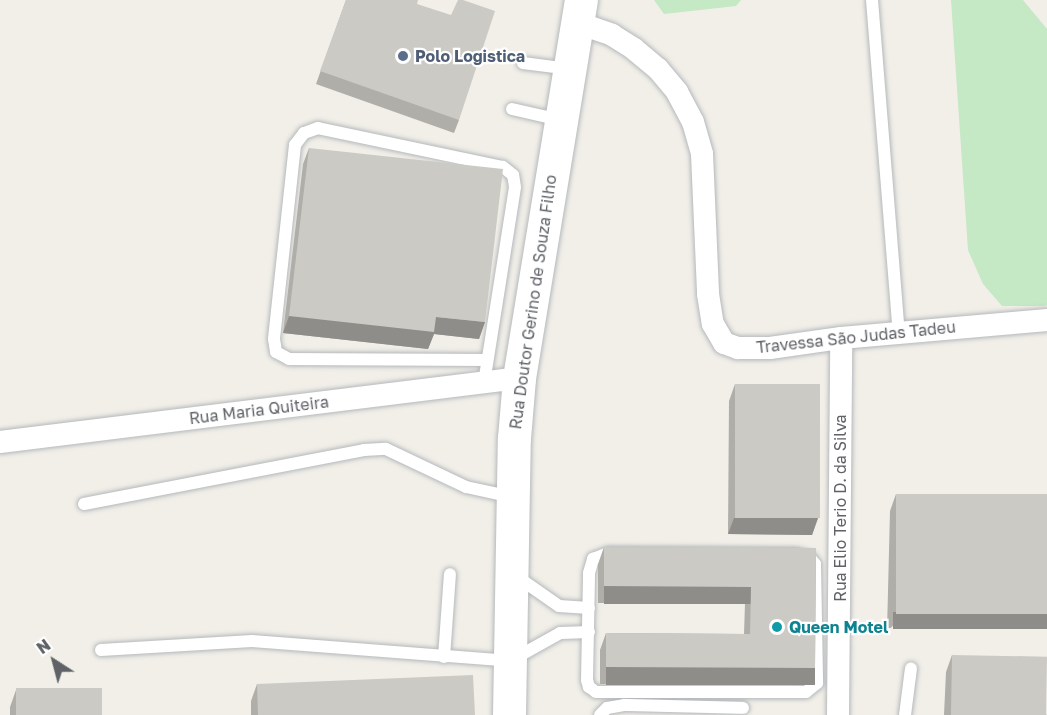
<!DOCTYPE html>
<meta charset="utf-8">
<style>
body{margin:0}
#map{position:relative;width:1047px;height:715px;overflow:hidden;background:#f1efe8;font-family:"Golos Text",sans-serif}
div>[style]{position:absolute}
.green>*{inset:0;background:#c5e8c5}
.roads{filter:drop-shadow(0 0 2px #b5b8bc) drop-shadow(0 0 2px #b5b8bc)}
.service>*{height:12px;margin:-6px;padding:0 6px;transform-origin:6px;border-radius:6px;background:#fff}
.minor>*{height:22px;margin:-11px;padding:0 11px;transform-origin:11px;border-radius:11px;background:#fff}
.secondary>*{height:33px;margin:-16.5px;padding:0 16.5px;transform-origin:16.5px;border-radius:16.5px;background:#fff}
.wall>*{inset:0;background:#afaea9}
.shaded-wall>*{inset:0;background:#8f8d8a;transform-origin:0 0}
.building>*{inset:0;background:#cccac5;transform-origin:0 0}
.dots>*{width:16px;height:16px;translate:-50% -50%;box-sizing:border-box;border:3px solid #fff;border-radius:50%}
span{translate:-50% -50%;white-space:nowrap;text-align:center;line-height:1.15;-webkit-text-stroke:4.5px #fff;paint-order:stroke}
.service-label{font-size:16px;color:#4e5e75;font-weight:700}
.left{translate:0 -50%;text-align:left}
.street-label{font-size:16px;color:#5f6368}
.culture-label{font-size:16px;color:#0d838f;font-weight:700}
.north{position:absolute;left:24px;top:631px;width:60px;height:60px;-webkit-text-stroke:4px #fff;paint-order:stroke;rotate:324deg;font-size:16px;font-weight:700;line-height:24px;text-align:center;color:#5f6368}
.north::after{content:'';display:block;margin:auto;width:21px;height:27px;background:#5f6368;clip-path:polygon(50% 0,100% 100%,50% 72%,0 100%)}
</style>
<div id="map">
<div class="green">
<i style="clip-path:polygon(654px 0,741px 0,736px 6px,664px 14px)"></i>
<i style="clip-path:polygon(951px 0,1023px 0,1047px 29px,1047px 305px,1044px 306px,1002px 306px,983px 284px,968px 250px)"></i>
</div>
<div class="roads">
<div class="service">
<i style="left:872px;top:0;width:334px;rotate:85.4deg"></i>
<i style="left:523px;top:63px;width:46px;rotate:7.4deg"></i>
<i style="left:512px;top:109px;width:49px;rotate:12.9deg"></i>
<i style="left:484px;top:383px;width:198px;rotate:-81deg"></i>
<i style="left:515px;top:187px;width:12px;rotate:-99deg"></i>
<i style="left:513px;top:175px;width:13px;rotate:-141deg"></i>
<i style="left:503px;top:167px;width:189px;rotate:-168.1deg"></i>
<i style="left:318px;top:128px;width:15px;rotate:160deg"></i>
<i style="left:304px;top:133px;width:15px;rotate:127deg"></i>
<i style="left:295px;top:145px;width:195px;rotate:96.2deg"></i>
<i style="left:274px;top:339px;width:13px;rotate:81deg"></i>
<i style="left:276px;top:352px;width:15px;rotate:28deg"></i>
<i style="left:289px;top:359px;width:197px;rotate:0.3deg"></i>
<i style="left:84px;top:504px;width:285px;rotate:-10.9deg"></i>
<i style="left:364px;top:450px;width:22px;rotate:-3deg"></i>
<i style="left:386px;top:449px;width:89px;rotate:25.4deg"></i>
<i style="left:466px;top:487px;width:47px;rotate:12.3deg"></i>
<i style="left:608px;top:553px;width:188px;rotate:0.3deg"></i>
<i style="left:796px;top:554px;width:15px;rotate:16deg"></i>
<i style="left:810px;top:558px;width:8px;rotate:50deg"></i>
<i style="left:815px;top:564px;width:119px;rotate:89deg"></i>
<i style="left:817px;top:683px;width:14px;rotate:141deg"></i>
<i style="left:806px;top:692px;width:210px;rotate:180deg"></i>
<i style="left:596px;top:692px;width:9px;rotate:-144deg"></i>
<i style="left:589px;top:687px;width:7px;rotate:-106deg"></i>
<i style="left:587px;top:680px;width:107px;rotate:-88.9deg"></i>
<i style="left:589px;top:573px;width:15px;rotate:-74deg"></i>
<i style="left:593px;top:559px;width:16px;rotate:-22deg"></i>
<i style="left:516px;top:576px;width:52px;rotate:34.9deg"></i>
<i style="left:559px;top:606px;width:30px;rotate:4deg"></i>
<i style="left:101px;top:650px;width:151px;rotate:-3.4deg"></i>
<i style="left:252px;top:641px;width:259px;rotate:4.4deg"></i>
<i style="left:510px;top:661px;width:57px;rotate:-29.2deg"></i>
<i style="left:560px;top:633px;width:29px;rotate:-2deg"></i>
<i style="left:444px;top:657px;width:83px;rotate:-85.9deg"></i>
<i style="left:600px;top:715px;width:10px;rotate:-45deg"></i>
<i style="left:607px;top:708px;width:17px;rotate:-10deg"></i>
<i style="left:624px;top:705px;width:119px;rotate:1.4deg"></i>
<i style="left:905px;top:715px;width:47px;rotate:-82.7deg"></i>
</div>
<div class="minor">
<i style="left:578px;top:23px;width:36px;rotate:19deg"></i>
<i style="left:612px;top:35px;width:26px;rotate:32deg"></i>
<i style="left:634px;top:49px;width:31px;rotate:40deg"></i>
<i style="left:658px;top:69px;width:30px;rotate:50deg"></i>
<i style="left:677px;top:92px;width:34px;rotate:62deg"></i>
<i style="left:693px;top:122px;width:33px;rotate:74deg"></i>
<i style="left:702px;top:154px;width:140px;rotate:87.5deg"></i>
<i style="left:708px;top:294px;width:30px;rotate:81deg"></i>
<i style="left:713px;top:324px;width:22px;rotate:60deg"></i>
<i style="left:724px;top:343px;width:15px;rotate:20deg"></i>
<i style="left:738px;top:348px;width:32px"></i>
<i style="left:770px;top:348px;width:72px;rotate:-8deg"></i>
<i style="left:841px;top:338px;width:207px;rotate:-5deg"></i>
<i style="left:0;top:442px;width:523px;rotate:-7.03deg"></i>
<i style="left:838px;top:715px;width:377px;rotate:-89.5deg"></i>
</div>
<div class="secondary">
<i style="left:509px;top:715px;width:277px;rotate:-89deg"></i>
<i style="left:514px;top:438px;width:60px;rotate:-85.2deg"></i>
<i style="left:519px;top:378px;width:383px;rotate:-80.7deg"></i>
</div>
</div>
<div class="wall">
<i style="clip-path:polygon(346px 0,417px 4px,459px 120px,454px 133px,316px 84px)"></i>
<i style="clip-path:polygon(309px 148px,485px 322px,479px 339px,434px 334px,428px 349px,283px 333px,303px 164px)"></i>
<i style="clip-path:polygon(735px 384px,818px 518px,812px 535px,728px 534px,729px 401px)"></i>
<i style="clip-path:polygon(896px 494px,1047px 495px,887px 631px,890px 511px)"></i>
<i style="clip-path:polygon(604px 547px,816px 548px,815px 668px,809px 684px,600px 684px,600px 650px,606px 633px,744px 634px,745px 603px,598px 603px,598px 564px)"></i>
<i style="clip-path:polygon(952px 655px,1047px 715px,944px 715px,946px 672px)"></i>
<i style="clip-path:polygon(257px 684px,475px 715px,251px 715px,251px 701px)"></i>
<i style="clip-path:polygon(16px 690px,102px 715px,10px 715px,10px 707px)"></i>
</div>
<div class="shaded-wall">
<i style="clip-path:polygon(289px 316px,436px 317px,485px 322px,479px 339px,434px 334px,428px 349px,283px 333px)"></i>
<i style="clip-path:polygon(734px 518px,818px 518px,812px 535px,728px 534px)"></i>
<i style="left:604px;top:586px;width:147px;height:18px"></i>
<i style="left:1047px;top:612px;width:17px;height:154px;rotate:90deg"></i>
<i style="left:606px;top:667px;width:209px;height:18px"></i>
</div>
<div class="building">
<i style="clip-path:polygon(346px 0,418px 0,417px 4px,451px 15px,458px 0,463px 0,495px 11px,459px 120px,320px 71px)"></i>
<i style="clip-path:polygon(309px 148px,503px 169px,485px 322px,436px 317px,434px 332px,289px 316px)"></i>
<i style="left:735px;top:384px;width:85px;height:134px"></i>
<i style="left:896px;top:494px;width:151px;height:120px"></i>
<i style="clip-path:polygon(604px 547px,816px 548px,815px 668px,606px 667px,606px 633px,750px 634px,751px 587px,604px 586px)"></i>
<i style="left:952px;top:655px;width:95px;height:60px;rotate:1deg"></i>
<i style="clip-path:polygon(473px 675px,475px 715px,258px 715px,257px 684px)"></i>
<i style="left:102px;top:688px;width:27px;height:86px;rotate:90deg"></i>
</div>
<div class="dots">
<i style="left:403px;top:56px;background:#5c6f8a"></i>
<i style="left:777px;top:627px;background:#0f9aa8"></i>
</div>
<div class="service-label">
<span class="left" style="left:415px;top:56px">Polo Logistica</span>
</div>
<div class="street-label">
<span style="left:533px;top:302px;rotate:-82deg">Rua Doutor Gerino de Souza Filho</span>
<span style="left:856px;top:337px;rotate:-6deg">Travessa São Judas Tadeu</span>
<span style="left:259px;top:410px;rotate:-7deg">Rua Maria Quiteira</span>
<span style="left:840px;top:508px;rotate:-90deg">Rua Elio Terio D. da Silva</span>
</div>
<div class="culture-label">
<span class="left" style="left:789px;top:627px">Queen Motel</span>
</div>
<div class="north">N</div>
</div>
